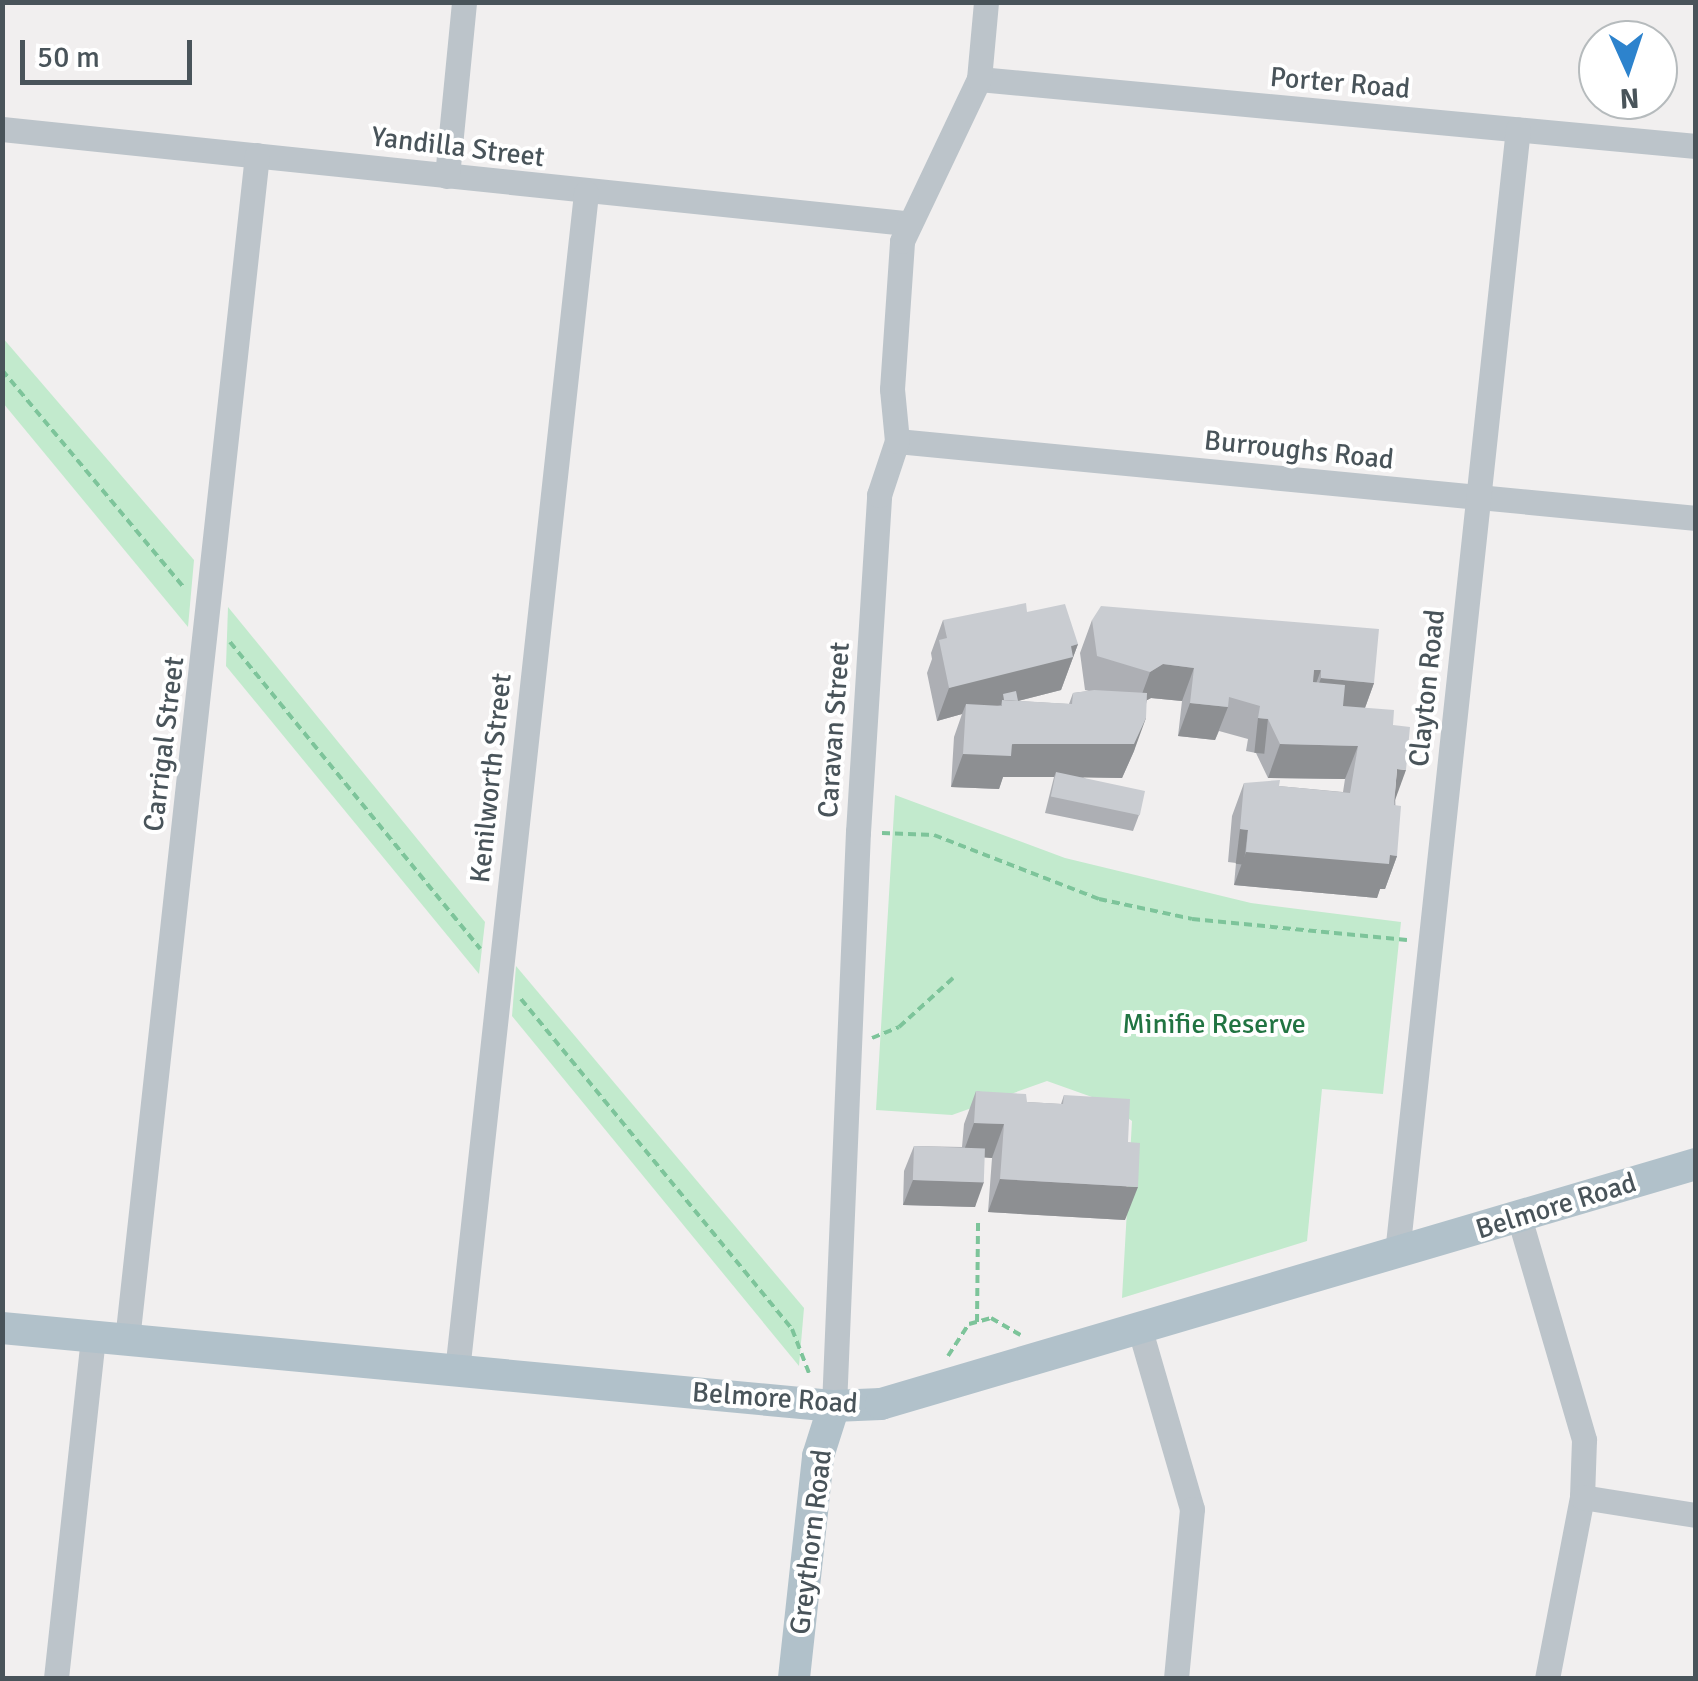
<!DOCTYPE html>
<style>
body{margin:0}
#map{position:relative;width:1698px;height:1681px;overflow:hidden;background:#f1efef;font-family:Signika,sans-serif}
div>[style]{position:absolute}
.green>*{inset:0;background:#c2eacd}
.path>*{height:4px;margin-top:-2px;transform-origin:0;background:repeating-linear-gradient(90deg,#7dc49a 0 8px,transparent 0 13px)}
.minor>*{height:25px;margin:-12.5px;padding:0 12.5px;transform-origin:12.5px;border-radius:12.5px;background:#bcc4ca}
.major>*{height:32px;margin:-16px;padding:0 16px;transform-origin:16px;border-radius:16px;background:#b1c1ca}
.wall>*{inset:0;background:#adafb4}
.shaded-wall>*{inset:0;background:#8d8f92;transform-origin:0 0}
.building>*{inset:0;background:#c9ccd1;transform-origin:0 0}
span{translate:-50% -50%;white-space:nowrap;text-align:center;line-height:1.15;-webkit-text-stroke:8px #fff;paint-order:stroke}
.street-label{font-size:28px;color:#49545a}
.park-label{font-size:28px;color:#217442}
.frame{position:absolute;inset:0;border:5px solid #49545a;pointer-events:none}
.north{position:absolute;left:1578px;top:20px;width:100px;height:100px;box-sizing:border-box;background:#fff;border:2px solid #b6bbbd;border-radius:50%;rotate:177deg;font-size:28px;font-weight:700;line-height:40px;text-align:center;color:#49545a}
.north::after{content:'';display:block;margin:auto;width:35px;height:45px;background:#2d83cd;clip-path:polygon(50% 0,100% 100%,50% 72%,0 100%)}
.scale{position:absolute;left:20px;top:40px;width:172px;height:45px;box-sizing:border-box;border:5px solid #49545a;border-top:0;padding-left:12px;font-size:30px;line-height:35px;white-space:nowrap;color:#49545a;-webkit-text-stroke:8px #fff;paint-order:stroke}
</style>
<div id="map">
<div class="green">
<i style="clip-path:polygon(2px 337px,194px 560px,188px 627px,3px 403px)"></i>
<i style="clip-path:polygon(228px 607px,485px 922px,479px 974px,226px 666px)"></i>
<i style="clip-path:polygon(895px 795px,1065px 858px,1251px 903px,1401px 922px,1383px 1094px,1322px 1089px,1307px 1241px,1122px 1298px,1132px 1121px,1106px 1102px,1047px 1081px,952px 1115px,876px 1110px)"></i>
<i style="clip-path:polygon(516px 966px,804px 1308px,799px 1366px,512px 1016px)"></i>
</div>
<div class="path">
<i style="left:2px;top:370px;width:285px;rotate:50.1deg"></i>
<i style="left:230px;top:642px;width:396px;rotate:50.8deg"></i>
<i style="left:882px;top:833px;width:52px;rotate:2.2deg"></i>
<i style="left:934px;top:835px;width:177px;rotate:21.2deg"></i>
<i style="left:1099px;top:899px;width:95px;rotate:12.1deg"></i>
<i style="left:1192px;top:919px;width:216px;rotate:5.6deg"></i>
<i style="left:521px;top:999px;width:427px;rotate:50.6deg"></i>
<i style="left:792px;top:1329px;width:47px;rotate:68.9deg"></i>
<i style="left:872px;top:1038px;width:29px;rotate:-22deg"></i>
<i style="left:899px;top:1027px;width:73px;rotate:-42.2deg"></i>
<i style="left:977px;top:1322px;width:103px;rotate:-89.4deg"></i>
<i style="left:948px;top:1356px;width:38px;rotate:-57deg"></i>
<i style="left:969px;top:1324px;width:23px;rotate:-15deg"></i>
<i style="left:991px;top:1318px;width:34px;rotate:30deg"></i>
</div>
<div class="minor">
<i style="left:979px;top:79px;width:720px;rotate:5.34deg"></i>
<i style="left:2px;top:129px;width:909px;rotate:5.94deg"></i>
<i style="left:447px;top:176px;width:175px;rotate:-84.4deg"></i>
<i style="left:897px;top:441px;width:803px;rotate:5.5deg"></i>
<i style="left:1519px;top:1217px;width:232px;rotate:73.7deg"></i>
<i style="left:1584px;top:1440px;width:57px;rotate:92deg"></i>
<i style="left:1582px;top:1497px;width:184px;rotate:100.9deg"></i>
<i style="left:1397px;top:1253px;width:1130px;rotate:-83.86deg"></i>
<i style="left:1140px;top:1330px;width:186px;rotate:73.8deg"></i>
<i style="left:1192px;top:1509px;width:170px;rotate:95.4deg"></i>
<i style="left:127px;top:1340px;width:1192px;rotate:-83.74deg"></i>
<i style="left:457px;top:1371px;width:1185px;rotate:-83.75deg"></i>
<i style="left:834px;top:1406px;width:575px;rotate:-87.61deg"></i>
<i style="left:858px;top:832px;width:338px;rotate:-86.4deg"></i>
<i style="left:879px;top:495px;width:57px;rotate:-71.6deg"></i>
<i style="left:897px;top:441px;width:52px;rotate:-95.5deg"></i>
<i style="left:892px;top:389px;width:148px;rotate:-86.1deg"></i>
<i style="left:902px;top:241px;width:179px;rotate:-64.6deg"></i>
<i style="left:979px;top:79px;width:77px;rotate:-84.8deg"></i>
<i style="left:1582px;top:1497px;width:115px;rotate:9deg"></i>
<i style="left:56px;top:1678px;width:343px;rotate:-83.8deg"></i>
</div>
<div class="major">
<i style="left:2px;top:1328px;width:836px;rotate:5.36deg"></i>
<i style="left:834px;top:1406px;width:47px;rotate:-2.4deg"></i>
<i style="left:881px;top:1404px;width:850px;rotate:-16.41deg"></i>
<i style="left:794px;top:1678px;width:223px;rotate:-83.8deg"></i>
<i style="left:818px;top:1456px;width:52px;rotate:-72.3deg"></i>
</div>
<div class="wall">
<i style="clip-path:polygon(943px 620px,1078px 644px,1061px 690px,1018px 701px,1069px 704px,1073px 693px,1089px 691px,1085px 690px,1080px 653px,1092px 620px,1374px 683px,1365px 708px,1393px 725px,1397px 856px,1385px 889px,1380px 889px,1377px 898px,1234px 885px,1236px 863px,1228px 862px,1232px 816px,1244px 783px,1343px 792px,1345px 779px,1268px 778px,1256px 753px,1246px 751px,1248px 739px,1219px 731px,1215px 740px,1178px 736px,1182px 701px,1151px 698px,1147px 700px,1134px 751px,1122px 778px,1083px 777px,1139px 815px,1133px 831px,1045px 813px,1054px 777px,1003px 777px,999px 789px,951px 787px,954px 737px,962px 714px,937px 721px,927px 673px,932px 659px,931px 653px)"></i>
<i style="clip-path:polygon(976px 1091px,1027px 1102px,1061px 1104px,1064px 1095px,1128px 1142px,1125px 1220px,988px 1212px,992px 1158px,984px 1157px,975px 1207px,903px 1205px,904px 1171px,914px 1146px,962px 1147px,964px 1124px)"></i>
</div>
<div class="shaded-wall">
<i style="clip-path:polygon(1078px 644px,1061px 690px,1002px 705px,1002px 700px,1001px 705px,966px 714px,966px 704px,962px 714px,937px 721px,949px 688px)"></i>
<i style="clip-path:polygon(1163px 664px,1194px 668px,1182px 701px,1151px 698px,1138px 705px,1150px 672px)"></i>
<i style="clip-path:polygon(1314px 670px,1321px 670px,1309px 703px)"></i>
<i style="clip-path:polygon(1321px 678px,1374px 683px,1362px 716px,1308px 712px)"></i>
<i style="clip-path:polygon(1190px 703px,1228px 707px,1215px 740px,1178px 736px)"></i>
<i style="clip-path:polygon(1146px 718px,1134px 751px,1122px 778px,1055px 777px,1056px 772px,1054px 777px,1003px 777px,999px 789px,951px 787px,963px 754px)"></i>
<i style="left:1258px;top:718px;width:10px;height:35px;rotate:6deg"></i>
<i style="clip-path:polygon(1280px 744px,1358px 746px,1345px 779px,1268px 778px)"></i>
<i style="clip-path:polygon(1397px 769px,1406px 770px,1394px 803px)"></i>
<i style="left:1240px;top:829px;width:8px;height:35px;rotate:7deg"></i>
<i style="clip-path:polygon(1246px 852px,1390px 855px,1397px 856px,1385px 889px,1380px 889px,1377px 898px,1234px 885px)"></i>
<i style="clip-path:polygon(974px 1123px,1004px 1124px,992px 1158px,962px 1156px)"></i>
<i style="clip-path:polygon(1000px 1179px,1138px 1187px,1125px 1220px,988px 1212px)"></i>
<i style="clip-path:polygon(913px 1180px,984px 1182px,975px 1207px,903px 1205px)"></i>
</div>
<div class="building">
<i style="clip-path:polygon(1026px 603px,1027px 612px,1065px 604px,1078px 644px,1071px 646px,1073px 657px,949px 688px,939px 640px,947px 638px,943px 620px)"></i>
<i style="clip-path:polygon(1101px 606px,1379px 629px,1374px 683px,1321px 678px,1321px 670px,1314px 670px,1313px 682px,1345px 685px,1343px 706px,1394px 710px,1393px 725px,1410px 727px,1406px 770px,1397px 769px,1394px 805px,1401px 806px,1397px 856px,1390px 855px,1389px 864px,1246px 852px,1248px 830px,1240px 829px,1244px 783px,1280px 780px,1279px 786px,1350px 793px,1358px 746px,1280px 744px,1268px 719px,1258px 718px,1260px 706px,1229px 697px,1228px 707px,1190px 703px,1194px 668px,1163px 664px,1150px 672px,1097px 656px,1092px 620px)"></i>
<i style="clip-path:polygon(1094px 690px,1147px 693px,1146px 718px,1134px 744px,1012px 744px,1011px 756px,963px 754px,966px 704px,1002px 706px,1002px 700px,1072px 704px,1073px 693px)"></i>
<i style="clip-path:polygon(1016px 691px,1018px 701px,1004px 700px,1003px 694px)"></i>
<i style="left:1056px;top:772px;width:91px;height:25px;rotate:12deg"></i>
<i style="clip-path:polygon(976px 1091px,1026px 1094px,1027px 1102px,1063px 1104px,1064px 1095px,1130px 1099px,1128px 1142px,1140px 1143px,1138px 1187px,1000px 1179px,1004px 1124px,974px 1123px)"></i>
<i style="left:914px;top:1146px;width:71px;height:34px;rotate:2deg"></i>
</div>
<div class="street-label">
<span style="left:1340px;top:83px;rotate:5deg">Porter Road</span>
<span style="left:458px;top:147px;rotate:7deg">Yandilla Street</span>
<span style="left:1299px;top:450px;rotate:6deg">Burroughs Road</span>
<span style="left:1427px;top:688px;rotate:-84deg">Clayton Road</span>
<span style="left:834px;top:730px;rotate:-86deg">Caravan Street</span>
<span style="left:164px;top:744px;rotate:-83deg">Carrigal Street</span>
<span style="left:491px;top:778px;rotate:-84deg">Kenilworth Street</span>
<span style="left:1556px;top:1206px;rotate:-17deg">Belmore Road</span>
<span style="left:775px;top:1398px;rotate:4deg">Belmore Road</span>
<span style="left:811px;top:1542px;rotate:-83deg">Greythorn Road</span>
</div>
<div class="park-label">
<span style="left:1214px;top:1024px">Minifie Reserve</span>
</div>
<div class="frame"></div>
<div class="north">N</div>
<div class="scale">50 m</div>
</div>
